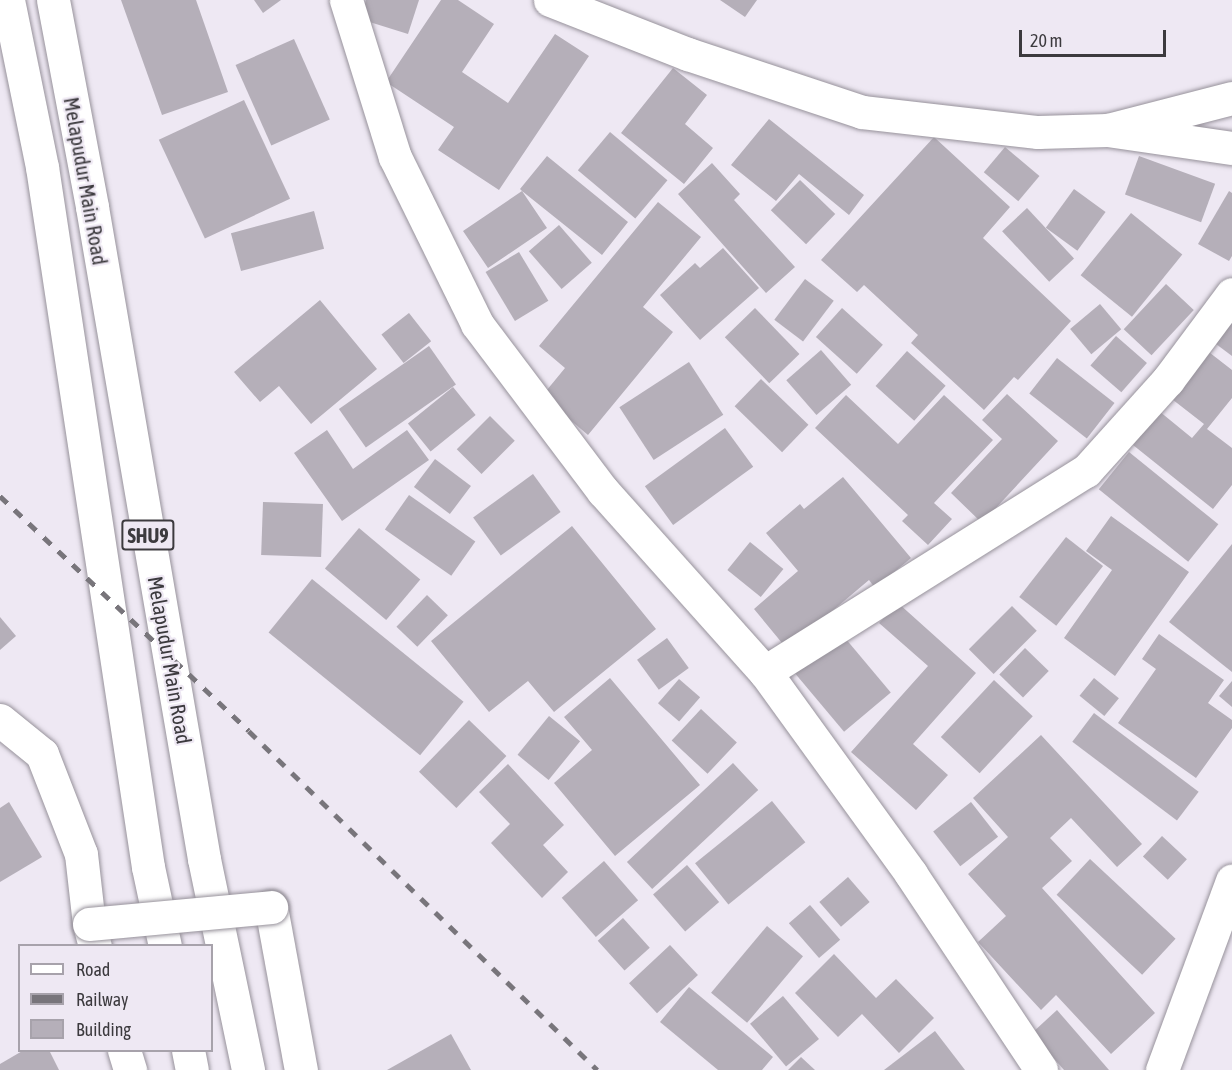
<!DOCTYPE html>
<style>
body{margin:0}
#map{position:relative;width:1232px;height:1070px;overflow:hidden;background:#eee8f3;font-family:"Asap Condensed",sans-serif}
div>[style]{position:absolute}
.building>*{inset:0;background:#b5afb9;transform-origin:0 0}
.roads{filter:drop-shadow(0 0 2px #97929b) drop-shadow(0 0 2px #97929b)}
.minor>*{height:33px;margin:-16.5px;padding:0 16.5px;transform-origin:16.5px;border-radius:16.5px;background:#fff}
.major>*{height:33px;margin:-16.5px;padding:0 16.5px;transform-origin:16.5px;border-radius:16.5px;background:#fff}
.rail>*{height:4.5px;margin-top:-2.25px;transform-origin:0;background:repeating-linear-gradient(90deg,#78757b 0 10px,transparent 0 20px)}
.bridges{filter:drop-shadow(0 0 2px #97929b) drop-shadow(0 0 2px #97929b)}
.minor-bridge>*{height:33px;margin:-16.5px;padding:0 16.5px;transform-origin:16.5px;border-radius:16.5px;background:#fff}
span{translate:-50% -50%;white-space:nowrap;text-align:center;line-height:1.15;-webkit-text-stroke:4.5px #eee8f3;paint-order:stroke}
.shield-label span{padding:2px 4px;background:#eee8f3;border:2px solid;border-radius:4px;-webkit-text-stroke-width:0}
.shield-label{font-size:20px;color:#3c3a3e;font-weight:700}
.street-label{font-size:21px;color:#3c3a3e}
.legend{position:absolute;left:18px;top:944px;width:195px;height:108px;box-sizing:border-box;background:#eee8f3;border:2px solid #a7a2ab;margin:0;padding:8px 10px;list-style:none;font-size:18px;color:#3c3a3e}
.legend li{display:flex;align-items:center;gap:12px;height:30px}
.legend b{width:30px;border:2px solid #a7a2ab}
.scale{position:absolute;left:1019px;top:30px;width:147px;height:27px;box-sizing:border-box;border:3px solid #3c3a3e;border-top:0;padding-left:8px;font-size:18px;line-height:21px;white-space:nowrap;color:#3c3a3e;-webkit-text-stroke:4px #eee8f3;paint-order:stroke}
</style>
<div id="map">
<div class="building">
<i style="clip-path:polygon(121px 0,196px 0,228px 92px,162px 115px)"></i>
<i style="clip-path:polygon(254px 0,281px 0,263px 13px)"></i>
<i style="clip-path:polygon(366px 0,419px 0,408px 34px,360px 19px)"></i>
<i style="clip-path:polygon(441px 0,458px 0,494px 24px,462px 72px,508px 103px,555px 34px,589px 56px,499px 190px,438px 150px,454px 127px,386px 82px)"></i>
<i style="clip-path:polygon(720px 0,757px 0,745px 17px)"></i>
<i style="left:294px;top:39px;width:88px;height:64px;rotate:66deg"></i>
<i style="clip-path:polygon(673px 68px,707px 95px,685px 124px,713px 148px,684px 184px,621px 133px)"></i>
<i style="left:244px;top:100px;width:109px;height:94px;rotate:65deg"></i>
<i style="clip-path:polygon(769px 119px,864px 195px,849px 215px,799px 174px,776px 201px,731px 165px)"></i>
<i style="left:610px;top:132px;width:75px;height:50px;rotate:40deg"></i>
<i style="clip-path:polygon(934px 137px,1010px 207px,983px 238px,1071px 321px,1018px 380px,1014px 377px,984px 410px,911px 343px,918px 335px,864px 285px,857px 292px,821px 260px)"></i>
<i style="left:1005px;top:147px;width:45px;height:33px;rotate:40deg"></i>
<i style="clip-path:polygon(547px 156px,628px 222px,602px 255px,522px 191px,547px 228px,488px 268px,463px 231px,522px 191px,520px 189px)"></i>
<i style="left:1139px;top:156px;width:81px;height:41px;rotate:20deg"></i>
<i style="clip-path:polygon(712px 163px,740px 194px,734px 200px,795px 267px,766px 293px,678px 194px)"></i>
<i style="left:800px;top:180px;width:49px;height:42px;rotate:44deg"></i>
<i style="left:1074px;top:189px;width:39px;height:48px;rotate:36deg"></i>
<i style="clip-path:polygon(1229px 191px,1232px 193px,1232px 256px,1229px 261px,1198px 244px)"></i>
<i style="clip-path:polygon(658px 202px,701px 237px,643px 307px,673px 332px,588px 435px,542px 396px,565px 368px,539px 346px)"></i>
<i style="left:1027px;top:208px;width:69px;height:34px;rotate:47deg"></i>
<i style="left:314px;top:211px;width:39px;height:86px;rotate:75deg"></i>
<i style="left:1131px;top:213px;width:66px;height:80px;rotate:39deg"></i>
<i style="left:559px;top:225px;width:50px;height:40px;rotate:49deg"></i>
<i style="clip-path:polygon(723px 248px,759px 288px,700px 340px,660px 295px,695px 263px,700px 268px)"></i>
<i style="left:519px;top:252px;width:57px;height:39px;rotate:59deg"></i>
<i style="left:805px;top:279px;width:36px;height:51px;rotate:37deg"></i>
<i style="left:1166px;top:284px;width:38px;height:62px;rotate:43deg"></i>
<i style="clip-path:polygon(320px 300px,377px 369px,311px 424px,279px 386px,260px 402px,234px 372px)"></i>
<i style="left:1100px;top:304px;width:33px;height:39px;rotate:50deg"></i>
<i style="left:755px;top:308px;width:64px;height:42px;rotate:46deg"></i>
<i style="left:842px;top:308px;width:55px;height:39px;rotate:42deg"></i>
<i style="left:409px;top:313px;width:36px;height:35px;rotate:52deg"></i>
<i style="clip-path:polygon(1232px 321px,1232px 356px,1216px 344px)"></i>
<i style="left:1116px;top:336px;width:41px;height:39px;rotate:41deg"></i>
<i style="left:429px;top:346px;width:47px;height:110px;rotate:55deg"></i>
<i style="clip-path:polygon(1205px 349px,1232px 370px,1232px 398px,1207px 429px,1232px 448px,1232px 485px,1213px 509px,1133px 445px,1159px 411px,1192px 438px,1204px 424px,1168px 396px)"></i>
<i style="left:821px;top:350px;width:46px;height:46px;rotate:49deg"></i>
<i style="left:907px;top:351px;width:52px;height:47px;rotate:42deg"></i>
<i style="left:1057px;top:358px;width:73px;height:45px;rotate:38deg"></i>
<i style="left:689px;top:362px;width:63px;height:83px;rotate:57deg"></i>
<i style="left:761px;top:379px;width:66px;height:38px;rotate:44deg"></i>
<i style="left:453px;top:387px;width:36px;height:58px;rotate:51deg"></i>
<i style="clip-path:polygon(1007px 394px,1058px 441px,982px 523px,951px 493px,1002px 439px,982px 420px)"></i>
<i style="clip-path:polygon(846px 395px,898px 444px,944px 395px,993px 440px,934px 503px,952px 519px,928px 545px,902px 521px,908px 515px,815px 428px)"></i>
<i style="left:490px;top:416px;width:35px;height:47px;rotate:45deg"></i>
<i style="left:725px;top:428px;width:48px;height:99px;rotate:54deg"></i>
<i style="clip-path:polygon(327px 430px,353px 469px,407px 430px,429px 460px,342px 521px,294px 453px)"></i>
<i style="left:1129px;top:452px;width:115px;height:48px;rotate:39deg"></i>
<i style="left:435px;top:459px;width:45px;height:35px;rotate:37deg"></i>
<i style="left:533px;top:474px;width:47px;height:74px;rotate:54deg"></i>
<i style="clip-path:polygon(843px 477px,911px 558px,875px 588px,869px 580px,787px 649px,754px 609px,798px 571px,766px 533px,800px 504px,804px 509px)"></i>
<i style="left:409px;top:495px;width:81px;height:42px;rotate:35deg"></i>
<i style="left:263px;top:502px;width:60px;height:53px;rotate:2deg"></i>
<i style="clip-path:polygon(1111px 516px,1189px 572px,1115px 676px,1064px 638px,1112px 570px,1086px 551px)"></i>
<i style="clip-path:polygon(572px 526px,656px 629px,554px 712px,528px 681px,489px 712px,431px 641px)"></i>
<i style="left:359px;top:528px;width:80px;height:53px;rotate:40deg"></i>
<i style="left:1066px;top:537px;width:47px;height:76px;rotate:38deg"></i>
<i style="left:750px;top:542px;width:43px;height:36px;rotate:39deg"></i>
<i style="clip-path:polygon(1232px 544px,1232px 672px,1169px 622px)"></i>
<i style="left:312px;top:579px;width:195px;height:69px;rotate:39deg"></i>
<i style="left:427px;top:595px;width:29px;height:44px;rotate:44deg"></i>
<i style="clip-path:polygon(898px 603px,976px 673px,913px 744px,948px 775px,916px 810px,851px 752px,928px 666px,879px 623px)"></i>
<i style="left:1012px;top:606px;width:35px;height:61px;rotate:45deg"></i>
<i style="clip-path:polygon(0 617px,16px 636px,0 650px)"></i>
<i style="left:840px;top:632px;width:79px;height:61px;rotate:50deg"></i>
<i style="clip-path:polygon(1159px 634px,1224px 680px,1208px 703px,1232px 720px,1232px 728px,1196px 778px,1118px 723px,1156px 669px,1142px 659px)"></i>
<i style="left:667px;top:638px;width:37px;height:37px;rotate:54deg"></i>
<i style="left:1025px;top:648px;width:33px;height:37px;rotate:44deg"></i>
<i style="clip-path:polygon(610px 678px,700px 785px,615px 856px,554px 783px,592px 750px,564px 717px)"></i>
<i style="left:1094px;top:678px;width:32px;height:23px;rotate:39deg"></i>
<i style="left:679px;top:679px;width:28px;height:32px;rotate:41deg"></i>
<i style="left:994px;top:680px;width:53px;height:78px;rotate:43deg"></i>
<i style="clip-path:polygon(1232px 681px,1232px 707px,1219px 696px)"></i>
<i style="left:701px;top:709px;width:49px;height:43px;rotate:43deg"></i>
<i style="left:1094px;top:713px;width:131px;height:36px;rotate:37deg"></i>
<i style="left:549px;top:716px;width:40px;height:50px;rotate:39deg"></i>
<i style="left:469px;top:720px;width:52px;height:72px;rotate:44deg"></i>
<i style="clip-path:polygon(1041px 735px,1142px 844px,1117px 867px,1071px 818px,1050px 838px,1072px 861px,1042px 888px,1155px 1013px,1111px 1054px,1056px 995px,1041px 1010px,978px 942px,1006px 916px,968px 874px,1008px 837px,973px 798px)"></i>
<i style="left:733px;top:763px;width:37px;height:145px;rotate:47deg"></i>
<i style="clip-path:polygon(508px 764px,564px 825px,543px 845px,568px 872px,542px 898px,491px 843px,510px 824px,479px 792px)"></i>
<i style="left:772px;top:801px;width:53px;height:99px;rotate:51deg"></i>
<i style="clip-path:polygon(9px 802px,42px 857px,0 882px,0 808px)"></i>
<i style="left:971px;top:802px;width:44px;height:48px;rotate:52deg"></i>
<i style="left:1162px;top:836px;width:34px;height:28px;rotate:43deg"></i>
<i style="left:1090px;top:859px;width:117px;height:49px;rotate:43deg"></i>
<i style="left:604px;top:861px;width:52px;height:56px;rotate:49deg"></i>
<i style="left:687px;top:865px;width:49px;height:45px;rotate:49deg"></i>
<i style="left:848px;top:877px;width:33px;height:38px;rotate:49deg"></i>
<i style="left:810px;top:905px;width:46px;height:28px;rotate:49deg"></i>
<i style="left:623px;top:918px;width:40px;height:34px;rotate:48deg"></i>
<i style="left:767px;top:926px;width:47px;height:87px;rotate:40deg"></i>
<i style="left:670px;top:945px;width:41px;height:56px;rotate:47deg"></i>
<i style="clip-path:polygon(834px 954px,876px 998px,896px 979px,934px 1018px,899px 1053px,862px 1014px,838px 1037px,795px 993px)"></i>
<i style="clip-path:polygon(689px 987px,773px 1057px,762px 1070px,718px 1070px,660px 1022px)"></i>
<i style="left:783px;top:996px;width:56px;height:43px;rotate:50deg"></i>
<i style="clip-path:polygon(1057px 1010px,1109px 1070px,1064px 1070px,1032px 1033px)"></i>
<i style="clip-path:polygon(935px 1031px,965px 1070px,884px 1070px)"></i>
<i style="clip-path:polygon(451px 1034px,471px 1070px,387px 1070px)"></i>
<i style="clip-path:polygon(24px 1050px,49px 1050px,59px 1070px,0 1070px,0 1064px)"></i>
<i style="clip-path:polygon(801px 1057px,815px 1070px,788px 1070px)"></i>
</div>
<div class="roads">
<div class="minor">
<i style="left:346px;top:0;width:164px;rotate:72.7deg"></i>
<i style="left:395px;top:157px;width:186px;rotate:63.8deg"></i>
<i style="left:477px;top:324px;width:209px;rotate:53deg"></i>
<i style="left:603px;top:491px;width:243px;rotate:48.2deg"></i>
<i style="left:765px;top:672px;width:249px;rotate:54.1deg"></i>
<i style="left:911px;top:874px;width:235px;rotate:56.4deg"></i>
<i style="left:1108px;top:130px;width:125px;rotate:8.3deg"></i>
<i style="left:765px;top:672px;width:379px;rotate:-32.1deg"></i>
<i style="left:1086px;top:471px;width:122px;rotate:-48deg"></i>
<i style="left:1168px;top:380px;width:107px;rotate:-53.3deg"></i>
<i style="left:0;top:720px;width:54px;rotate:39deg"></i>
<i style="left:42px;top:754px;width:107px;rotate:68.7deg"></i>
<i style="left:81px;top:854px;width:70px;rotate:83.5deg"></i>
<i style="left:89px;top:924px;width:23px;rotate:75deg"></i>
<i style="left:271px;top:907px;width:166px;rotate:79.6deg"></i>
<i style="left:124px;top:1050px;width:21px;rotate:73deg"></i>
<i style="left:1162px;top:1070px;width:202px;rotate:-69.7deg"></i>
</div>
<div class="major">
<i style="left:8px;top:0;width:170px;rotate:78.5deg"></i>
<i style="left:42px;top:167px;width:708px;rotate:81.39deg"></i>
<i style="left:148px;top:867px;width:81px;rotate:77.9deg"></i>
<i style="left:53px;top:0;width:211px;rotate:79.3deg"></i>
<i style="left:92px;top:207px;width:662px;rotate:80.25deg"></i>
<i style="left:204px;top:859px;width:216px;rotate:78.2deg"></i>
<i style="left:550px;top:0;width:148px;rotate:21.4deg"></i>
<i style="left:688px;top:54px;width:183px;rotate:18.4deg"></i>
<i style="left:862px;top:112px;width:177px;rotate:6.5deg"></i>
<i style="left:1038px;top:132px;width:70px;rotate:-1.6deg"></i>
<i style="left:1108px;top:130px;width:128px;rotate:-14.5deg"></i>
<i style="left:188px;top:1050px;width:20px;rotate:79deg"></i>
</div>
</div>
<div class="rail">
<i style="left:0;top:496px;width:342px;rotate:43.3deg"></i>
<i style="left:249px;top:731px;width:486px;rotate:44.2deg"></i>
</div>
<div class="bridges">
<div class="minor-bridge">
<i style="left:89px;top:924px;width:183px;rotate:-5.3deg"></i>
</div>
</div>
<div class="shield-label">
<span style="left:148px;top:535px">SHU9</span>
</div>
<div class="street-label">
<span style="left:86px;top:181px;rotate:80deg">Melapudur Main Road</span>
<span style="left:170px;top:660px;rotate:80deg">Melapudur Main Road</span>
</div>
<ul class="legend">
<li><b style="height:8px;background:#fff"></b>Road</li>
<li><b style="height:8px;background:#78757b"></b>Railway</li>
<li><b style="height:16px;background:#b5afb9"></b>Building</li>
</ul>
<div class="scale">20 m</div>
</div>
